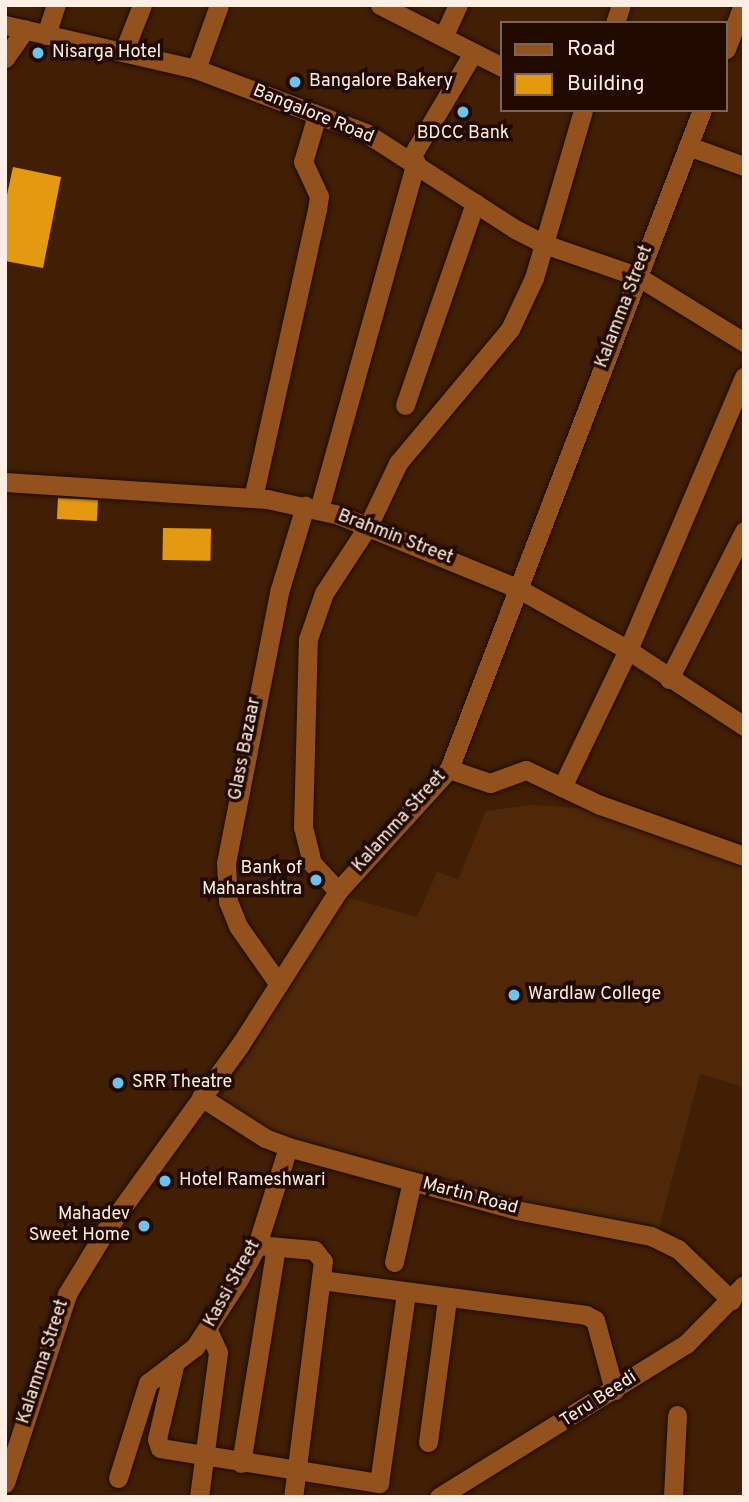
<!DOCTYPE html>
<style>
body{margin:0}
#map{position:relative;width:749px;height:1502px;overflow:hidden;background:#411f04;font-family:Overpass,sans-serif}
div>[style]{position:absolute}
.built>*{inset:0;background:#4e2809}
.building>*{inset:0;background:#e39a10;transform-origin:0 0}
.roads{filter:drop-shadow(0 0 2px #200c01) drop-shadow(0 0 2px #200c01)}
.minor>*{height:19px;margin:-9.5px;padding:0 9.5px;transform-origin:9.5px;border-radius:9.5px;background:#93511e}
.dots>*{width:19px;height:19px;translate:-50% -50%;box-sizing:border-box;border:4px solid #230a00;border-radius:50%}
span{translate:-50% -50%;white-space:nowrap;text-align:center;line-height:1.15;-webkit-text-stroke:7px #230a00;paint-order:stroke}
.poi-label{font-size:18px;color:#feeee4}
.left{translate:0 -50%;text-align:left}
.right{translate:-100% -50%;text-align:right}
.street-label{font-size:18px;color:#feeee4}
.frame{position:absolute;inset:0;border:7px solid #feeee4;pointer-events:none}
.legend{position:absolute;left:500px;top:21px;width:228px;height:91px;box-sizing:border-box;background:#230a00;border:2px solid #7b655b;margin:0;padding:9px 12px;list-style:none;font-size:21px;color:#feeee4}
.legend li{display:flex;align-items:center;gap:14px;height:35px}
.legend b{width:35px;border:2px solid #7b655b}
</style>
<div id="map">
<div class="built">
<i style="clip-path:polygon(531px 805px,580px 808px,744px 866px,744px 1087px,700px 1074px,659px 1228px,520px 1204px,280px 1136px,219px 1101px,346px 897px,417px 917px,437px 872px,458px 879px,486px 811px)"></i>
</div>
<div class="building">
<i style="clip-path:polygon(13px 167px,61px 177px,43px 268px,5px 261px,5px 204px)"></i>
<i style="left:58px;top:498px;width:40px;height:21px;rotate:3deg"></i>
<i style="left:163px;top:528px;width:48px;height:32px;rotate:1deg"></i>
</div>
<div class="roads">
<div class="minor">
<i style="left:380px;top:5px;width:137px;rotate:26.9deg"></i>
<i style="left:615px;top:23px;width:19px;rotate:-72deg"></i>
<i style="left:5px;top:25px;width:196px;rotate:13deg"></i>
<i style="left:196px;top:69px;width:182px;rotate:20.6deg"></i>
<i style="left:366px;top:133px;width:177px;rotate:32.8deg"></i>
<i style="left:515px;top:229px;width:33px;rotate:27deg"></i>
<i style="left:544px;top:244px;width:98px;rotate:19deg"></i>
<i style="left:637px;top:276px;width:126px;rotate:31.7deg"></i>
<i style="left:46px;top:35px;width:32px;rotate:-72deg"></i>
<i style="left:443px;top:37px;width:35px;rotate:-65deg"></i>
<i style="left:726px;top:49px;width:47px;rotate:-68.9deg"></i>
<i style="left:124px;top:51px;width:49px;rotate:-68.6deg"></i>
<i style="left:5px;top:58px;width:35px;rotate:-55deg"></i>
<i style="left:196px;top:69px;width:68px;rotate:-70.2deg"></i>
<i style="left:688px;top:146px;width:59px;rotate:19.7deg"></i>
<i style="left:410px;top:159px;width:123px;rotate:-59.3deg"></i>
<i style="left:405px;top:405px;width:214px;rotate:-70.9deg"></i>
<i style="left:5px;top:482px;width:263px;rotate:3.7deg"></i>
<i style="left:267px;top:499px;width:74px;rotate:12.5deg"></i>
<i style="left:339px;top:515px;width:195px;rotate:22.3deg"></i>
<i style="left:519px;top:589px;width:125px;rotate:29.2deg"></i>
<i style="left:628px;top:650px;width:139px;rotate:33.2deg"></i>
<i style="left:253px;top:498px;width:295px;rotate:-77.5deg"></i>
<i style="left:317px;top:210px;width:14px;rotate:-82deg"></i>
<i style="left:319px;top:196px;width:38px;rotate:-115deg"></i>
<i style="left:303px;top:162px;width:49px;rotate:-73.4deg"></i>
<i style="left:319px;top:509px;width:360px;rotate:-74.4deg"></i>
<i style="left:669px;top:679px;width:166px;rotate:-63.1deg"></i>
<i style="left:449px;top:769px;width:43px;rotate:18.9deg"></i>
<i style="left:490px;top:783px;width:38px;rotate:-20deg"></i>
<i style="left:526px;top:770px;width:82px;rotate:25.3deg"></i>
<i style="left:600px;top:805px;width:153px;rotate:19.5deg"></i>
<i style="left:562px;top:787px;width:152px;rotate:-64.3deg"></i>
<i style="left:628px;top:650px;width:297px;rotate:-67deg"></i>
<i style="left:338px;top:891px;width:38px;rotate:-133deg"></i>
<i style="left:312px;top:863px;width:37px;rotate:-104deg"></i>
<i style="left:303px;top:827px;width:188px;rotate:-88.5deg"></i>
<i style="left:308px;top:639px;width:49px;rotate:-70.8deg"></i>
<i style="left:324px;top:593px;width:80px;rotate:-56.7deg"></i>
<i style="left:368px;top:526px;width:70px;rotate:-64.5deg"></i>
<i style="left:398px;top:463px;width:175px;rotate:-50.1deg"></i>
<i style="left:510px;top:329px;width:56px;rotate:-64.8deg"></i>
<i style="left:534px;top:278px;width:175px;rotate:-73.7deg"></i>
<i style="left:278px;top:983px;width:70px;rotate:-125.1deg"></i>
<i style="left:238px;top:926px;width:27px;rotate:-112deg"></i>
<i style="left:228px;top:901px;width:38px;rotate:-93deg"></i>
<i style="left:226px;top:863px;width:279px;rotate:-78.9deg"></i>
<i style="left:280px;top:589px;width:87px;rotate:-73.2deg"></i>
<i style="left:201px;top:1097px;width:76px;rotate:32.6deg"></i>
<i style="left:265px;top:1138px;width:25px;rotate:21deg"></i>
<i style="left:288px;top:1147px;width:237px;rotate:15.4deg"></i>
<i style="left:516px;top:1210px;width:137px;rotate:10.9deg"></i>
<i style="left:651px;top:1236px;width:30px;rotate:26deg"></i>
<i style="left:678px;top:1249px;width:74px;rotate:43.9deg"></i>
<i style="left:257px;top:1245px;width:57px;rotate:5deg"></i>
<i style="left:314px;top:1250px;width:14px;rotate:51deg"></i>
<i style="left:323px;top:1261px;width:238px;rotate:97.2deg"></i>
<i style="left:394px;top:1262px;width:83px;rotate:-77.5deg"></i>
<i style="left:321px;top:1280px;width:267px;rotate:7.5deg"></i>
<i style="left:586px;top:1315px;width:10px;rotate:29deg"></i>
<i style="left:595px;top:1320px;width:73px;rotate:74.8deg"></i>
<i style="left:175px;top:1362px;width:79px;rotate:103.2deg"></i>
<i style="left:157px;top:1439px;width:9px;rotate:72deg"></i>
<i style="left:160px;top:1448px;width:222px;rotate:9.1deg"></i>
<i style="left:379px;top:1483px;width:191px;rotate:-81.9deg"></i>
<i style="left:428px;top:1442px;width:144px;rotate:-82.4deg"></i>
<i style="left:241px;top:1463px;width:219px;rotate:-80.8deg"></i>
<i style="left:118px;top:1478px;width:100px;rotate:-72.5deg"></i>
<i style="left:148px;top:1383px;width:59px;rotate:-37.5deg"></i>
<i style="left:195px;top:1347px;width:81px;rotate:-57.1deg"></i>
<i style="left:239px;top:1279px;width:38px;rotate:-62deg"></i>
<i style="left:257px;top:1245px;width:103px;rotate:-72.4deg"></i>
<i style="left:5px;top:1483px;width:199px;rotate:-71.8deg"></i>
<i style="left:67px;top:1294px;width:75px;rotate:-58.6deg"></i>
<i style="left:106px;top:1230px;width:228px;rotate:-54.1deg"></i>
<i style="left:240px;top:1045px;width:183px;rotate:-57.5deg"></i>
<i style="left:338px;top:891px;width:165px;rotate:-47.7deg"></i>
<i style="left:449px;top:769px;width:706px;rotate:-69deg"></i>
<i style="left:199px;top:1497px;width:146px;rotate:-82.5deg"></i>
<i style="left:218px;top:1352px;width:23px;rotate:-115deg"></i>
<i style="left:439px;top:1497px;width:292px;rotate:-31.8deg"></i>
<i style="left:687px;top:1343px;width:81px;rotate:-45.5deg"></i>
<i style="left:673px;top:1497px;width:82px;rotate:-87.2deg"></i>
</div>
</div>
<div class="dots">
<i style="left:38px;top:53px;background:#6cc3f2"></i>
<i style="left:295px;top:82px;background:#6cc3f2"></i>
<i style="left:463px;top:112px;background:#6cc3f2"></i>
<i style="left:316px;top:880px;background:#6cc3f2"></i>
<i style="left:514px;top:995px;background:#6cc3f2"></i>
<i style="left:118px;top:1083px;background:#6cc3f2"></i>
<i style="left:165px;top:1181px;background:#6cc3f2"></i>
<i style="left:144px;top:1226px;background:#6cc3f2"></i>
</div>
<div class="poi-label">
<span class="left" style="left:52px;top:53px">Nisarga Hotel</span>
<span class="left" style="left:309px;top:82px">Bangalore Bakery</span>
<span style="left:463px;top:134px">BDCC Bank</span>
<span class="right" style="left:302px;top:880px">Bank of<br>Maharashtra</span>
<span class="left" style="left:528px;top:995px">Wardlaw College</span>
<span class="left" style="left:132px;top:1083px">SRR Theatre</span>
<span class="left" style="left:179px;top:1181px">Hotel Rameshwari</span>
<span class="right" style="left:130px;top:1226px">Mahadev<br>Sweet Home</span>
</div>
<div class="street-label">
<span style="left:313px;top:115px;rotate:22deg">Bangalore Road</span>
<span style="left:625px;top:307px;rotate:-69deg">Kalamma Street</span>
<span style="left:395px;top:538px;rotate:21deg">Brahmin Street</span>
<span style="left:246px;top:749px;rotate:-79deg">Glass Bazaar</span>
<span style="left:400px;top:822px;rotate:-48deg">Kalamma Street</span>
<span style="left:470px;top:1197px;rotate:15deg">Martin Road</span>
<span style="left:233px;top:1284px;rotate:-61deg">Kassi Street</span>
<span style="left:44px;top:1362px;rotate:-72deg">Kalamma Street</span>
<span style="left:599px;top:1400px;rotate:-33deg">Teru Beedi</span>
</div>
<div class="frame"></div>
<ul class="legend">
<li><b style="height:9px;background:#93511e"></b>Road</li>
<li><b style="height:19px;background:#e39a10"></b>Building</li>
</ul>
</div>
